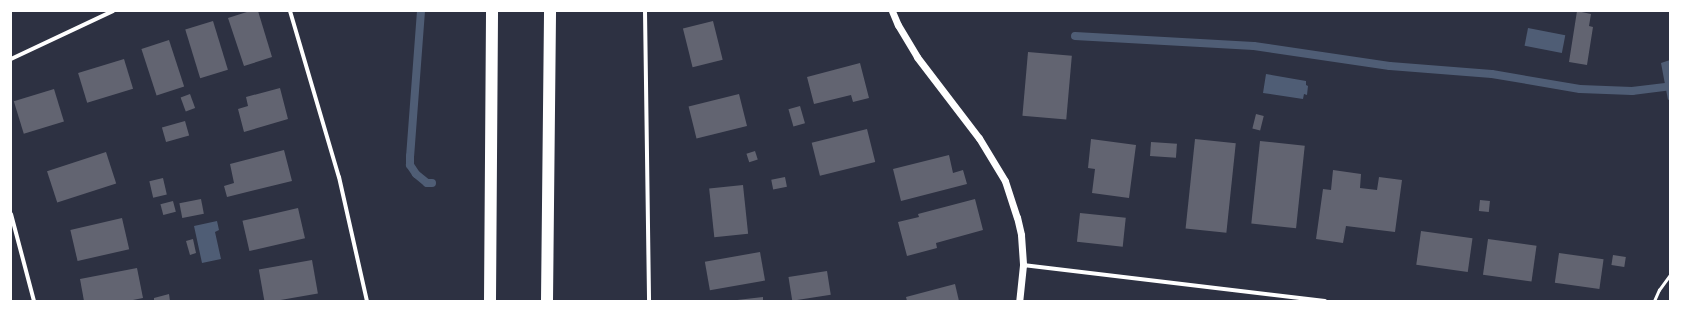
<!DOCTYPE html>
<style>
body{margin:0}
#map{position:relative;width:1681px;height:312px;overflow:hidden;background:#2d3142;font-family:"Varela Round",sans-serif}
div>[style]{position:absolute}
.water>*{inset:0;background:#4f5d75;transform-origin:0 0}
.stream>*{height:8px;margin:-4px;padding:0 4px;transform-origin:4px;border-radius:4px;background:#4f5d75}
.building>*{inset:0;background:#626471;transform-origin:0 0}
.path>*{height:2.5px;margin:-1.25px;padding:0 1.25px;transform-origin:1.25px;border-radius:1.25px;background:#fff}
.minor>*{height:4px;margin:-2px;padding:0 2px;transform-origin:2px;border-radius:2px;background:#fff}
.tertiary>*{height:7px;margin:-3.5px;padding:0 3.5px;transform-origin:3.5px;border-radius:3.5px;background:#fff}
.motorway>*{height:12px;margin:-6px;padding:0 6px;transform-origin:6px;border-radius:6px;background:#fff}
span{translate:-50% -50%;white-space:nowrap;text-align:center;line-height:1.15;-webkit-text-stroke:3px #fff;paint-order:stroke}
.frame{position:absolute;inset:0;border:12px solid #fff;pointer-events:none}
</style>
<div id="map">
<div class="water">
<i style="left:1528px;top:28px;width:38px;height:18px;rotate:11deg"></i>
<i style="clip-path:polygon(1670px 60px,1670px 99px,1668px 100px,1661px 63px)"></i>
<i style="clip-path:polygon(1266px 74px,1306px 81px,1306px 85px,1308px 86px,1307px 95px,1304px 94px,1303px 99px,1263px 93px)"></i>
<i style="clip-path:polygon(217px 221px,219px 230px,215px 232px,221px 259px,202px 263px,194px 226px)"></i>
</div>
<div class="stream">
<i style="left:421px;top:11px;width:145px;rotate:94.3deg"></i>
<i style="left:410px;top:156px;width:9px;rotate:90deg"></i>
<i style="left:410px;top:165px;width:11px;rotate:56deg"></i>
<i style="left:416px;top:174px;width:14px;rotate:39deg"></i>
<i style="left:427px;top:183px;width:5px"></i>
<i style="left:1075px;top:36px;width:179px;rotate:3.2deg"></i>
<i style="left:1254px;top:46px;width:137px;rotate:8.4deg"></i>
<i style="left:1390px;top:66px;width:102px;rotate:4.5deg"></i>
<i style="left:1492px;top:74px;width:89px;rotate:9.7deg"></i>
<i style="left:1580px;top:89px;width:52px;rotate:2.2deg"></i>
<i style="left:1632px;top:91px;width:38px;rotate:-7deg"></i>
</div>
<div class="building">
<i style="clip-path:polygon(250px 11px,258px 11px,272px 57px,244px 66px,228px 18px)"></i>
<i style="clip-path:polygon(1577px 11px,1591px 14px,1589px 26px,1593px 27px,1587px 65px,1569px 62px)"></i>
<i style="left:213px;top:21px;width:51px;height:29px;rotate:73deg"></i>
<i style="left:713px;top:21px;width:40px;height:31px;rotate:76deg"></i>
<i style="left:169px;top:40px;width:49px;height:29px;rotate:72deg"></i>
<i style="left:1028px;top:52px;width:44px;height:64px;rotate:5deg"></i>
<i style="left:124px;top:59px;width:31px;height:48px;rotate:73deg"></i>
<i style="clip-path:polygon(860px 63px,869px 98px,853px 102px,851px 95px,814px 104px,807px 77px)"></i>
<i style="clip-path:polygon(280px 88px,288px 119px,244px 132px,238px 109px,248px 106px,246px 97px)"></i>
<i style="left:54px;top:89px;width:34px;height:42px;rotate:73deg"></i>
<i style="left:190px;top:94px;width:15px;height:10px;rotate:70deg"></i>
<i style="left:739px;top:94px;width:33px;height:52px;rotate:76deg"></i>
<i style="left:800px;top:106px;width:18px;height:12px;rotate:74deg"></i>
<i style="left:1256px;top:114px;width:8px;height:15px;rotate:14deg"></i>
<i style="left:185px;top:121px;width:15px;height:24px;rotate:74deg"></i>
<i style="left:867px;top:129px;width:34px;height:57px;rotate:76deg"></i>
<i style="clip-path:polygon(1091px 139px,1136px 145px,1129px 198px,1092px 193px,1095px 169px,1088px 168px)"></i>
<i style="left:1195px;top:139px;width:41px;height:90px;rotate:6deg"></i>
<i style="left:1260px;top:141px;width:45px;height:83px;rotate:6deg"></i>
<i style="left:1151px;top:142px;width:26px;height:14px;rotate:4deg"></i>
<i style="clip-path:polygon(284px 150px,292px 181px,227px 197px,224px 186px,234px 183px,230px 164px)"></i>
<i style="left:755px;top:151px;width:9px;height:9px;rotate:72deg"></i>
<i style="left:106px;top:152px;width:33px;height:62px;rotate:72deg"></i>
<i style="clip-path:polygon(949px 155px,953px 173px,963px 170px,967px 184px,901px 201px,893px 169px)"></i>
<i style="clip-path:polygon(1333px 170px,1361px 174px,1360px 188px,1377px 190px,1379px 177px,1402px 180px,1395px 232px,1346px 226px,1343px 243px,1316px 239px,1323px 189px,1331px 190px)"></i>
<i style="left:785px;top:177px;width:10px;height:14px;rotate:79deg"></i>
<i style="left:163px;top:178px;width:17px;height:14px;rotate:77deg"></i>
<i style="left:743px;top:185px;width:49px;height:34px;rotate:84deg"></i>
<i style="left:201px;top:199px;width:15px;height:22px;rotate:79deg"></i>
<i style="clip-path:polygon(975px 199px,983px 230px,936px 243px,937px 248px,907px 256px,898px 222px,919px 217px,918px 214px)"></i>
<i style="left:1480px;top:200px;width:10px;height:11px;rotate:6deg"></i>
<i style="left:173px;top:201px;width:11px;height:13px;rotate:75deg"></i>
<i style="left:298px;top:208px;width:31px;height:57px;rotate:77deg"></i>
<i style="left:1080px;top:213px;width:46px;height:29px;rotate:6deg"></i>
<i style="left:122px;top:218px;width:32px;height:53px;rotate:77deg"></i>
<i style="left:1421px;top:231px;width:52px;height:34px;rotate:8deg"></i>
<i style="clip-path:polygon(193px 239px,196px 253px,190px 255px,186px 241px)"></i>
<i style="left:1488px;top:239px;width:49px;height:36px;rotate:8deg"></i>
<i style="left:760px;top:252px;width:29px;height:56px;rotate:80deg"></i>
<i style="left:1559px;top:253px;width:45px;height:30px;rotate:8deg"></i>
<i style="left:1613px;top:255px;width:13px;height:10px;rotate:9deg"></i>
<i style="left:312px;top:260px;width:34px;height:54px;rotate:80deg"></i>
<i style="clip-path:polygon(137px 268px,143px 298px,128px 301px,84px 301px,80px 279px)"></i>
<i style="left:827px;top:271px;width:24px;height:39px;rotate:81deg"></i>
<i style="clip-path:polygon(955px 284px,959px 301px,907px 301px,906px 297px)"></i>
<i style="clip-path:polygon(169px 294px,170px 301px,154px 301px,154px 298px)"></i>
<i style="clip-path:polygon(763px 297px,763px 301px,737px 301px,737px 300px)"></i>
</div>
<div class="path">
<i style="left:1654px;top:301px;width:12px;rotate:-66deg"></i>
<i style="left:1659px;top:290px;width:19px;rotate:-54deg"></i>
</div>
<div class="minor">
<i style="left:290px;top:11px;width:173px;rotate:73.6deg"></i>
<i style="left:339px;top:177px;width:127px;rotate:77.3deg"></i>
<i style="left:645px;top:11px;width:290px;rotate:89.2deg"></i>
<i style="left:11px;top:59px;width:113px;rotate:-25.2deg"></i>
<i style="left:11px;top:214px;width:90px;rotate:75.2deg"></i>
<i style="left:1023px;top:265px;width:304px;rotate:6.8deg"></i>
</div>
<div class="tertiary">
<i style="left:892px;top:11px;width:15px;rotate:67deg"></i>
<i style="left:898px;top:25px;width:37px;rotate:59deg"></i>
<i style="left:917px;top:57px;width:102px;rotate:52.6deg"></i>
<i style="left:979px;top:138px;width:50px;rotate:58.8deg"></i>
<i style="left:1005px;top:181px;width:38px;rotate:72deg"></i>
<i style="left:1017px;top:217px;width:18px;rotate:77deg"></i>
<i style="left:1021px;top:235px;width:30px;rotate:86deg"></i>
<i style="left:1023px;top:265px;width:36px;rotate:96deg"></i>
</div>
<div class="motorway">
<i style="left:490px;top:301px;width:290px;rotate:-89.6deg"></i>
<i style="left:547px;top:301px;width:290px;rotate:-89.4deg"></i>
</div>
<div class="frame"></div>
</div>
